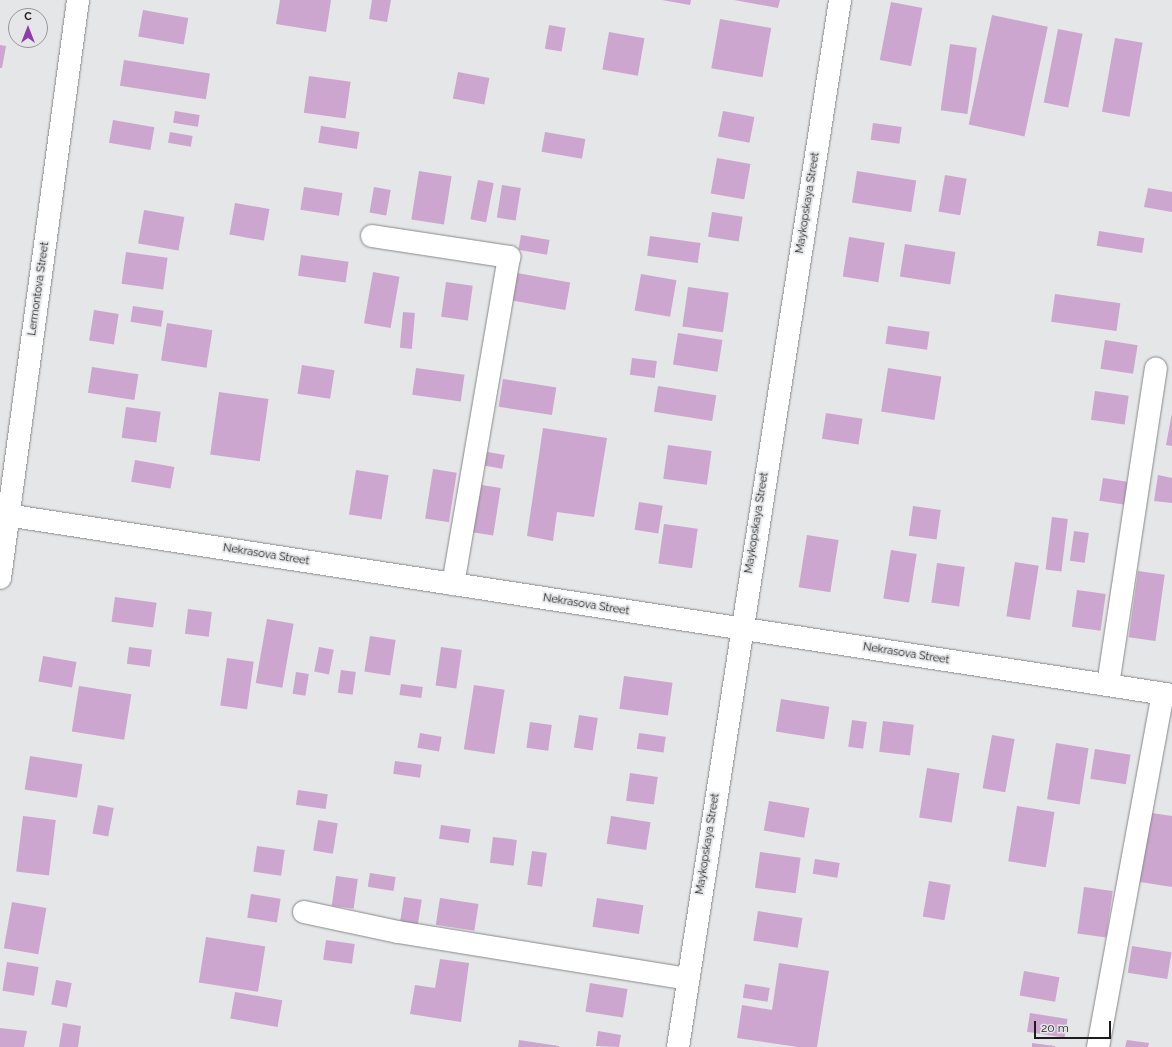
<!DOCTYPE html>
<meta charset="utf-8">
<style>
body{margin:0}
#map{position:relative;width:1172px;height:1047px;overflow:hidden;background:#e5e6e7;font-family:Raleway,sans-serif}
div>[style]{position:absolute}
.building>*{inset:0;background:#cca6cf;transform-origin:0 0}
.roads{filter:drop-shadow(0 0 1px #88898a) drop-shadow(0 0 1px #88898a)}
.minor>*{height:22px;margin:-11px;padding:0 11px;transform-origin:11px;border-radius:11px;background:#fff}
span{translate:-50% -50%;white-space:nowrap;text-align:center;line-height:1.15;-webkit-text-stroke:3.5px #e5e6e7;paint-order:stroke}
.street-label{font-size:11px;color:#1d1d1e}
.north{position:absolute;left:8px;top:8px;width:40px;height:40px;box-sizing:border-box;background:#e5e6e7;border:1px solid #959697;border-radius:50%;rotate:0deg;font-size:11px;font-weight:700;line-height:16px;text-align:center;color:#1d1d1e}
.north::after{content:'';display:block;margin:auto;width:14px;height:18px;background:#903dac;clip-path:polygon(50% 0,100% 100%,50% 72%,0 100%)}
.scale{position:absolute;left:1034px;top:1021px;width:77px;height:18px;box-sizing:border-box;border:2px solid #1d1d1e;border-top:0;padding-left:5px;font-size:12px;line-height:14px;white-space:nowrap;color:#1d1d1e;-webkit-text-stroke:3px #e5e6e7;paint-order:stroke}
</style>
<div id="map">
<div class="building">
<i style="clip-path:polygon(280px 0,331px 0,326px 32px,276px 24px)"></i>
<i style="clip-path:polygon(372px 0,391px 0,387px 22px,369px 19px)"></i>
<i style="clip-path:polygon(662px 0,691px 0,690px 5px)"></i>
<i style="clip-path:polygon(734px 0,780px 0,778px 8px)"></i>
<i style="left:891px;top:2px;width:32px;height:59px;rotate:11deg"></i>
<i style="left:143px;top:10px;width:46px;height:27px;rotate:10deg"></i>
<i style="left:992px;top:15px;width:57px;height:112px;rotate:12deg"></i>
<i style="left:720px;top:19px;width:52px;height:50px;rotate:10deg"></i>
<i style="left:549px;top:25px;width:17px;height:24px;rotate:10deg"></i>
<i style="left:1058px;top:29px;width:25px;height:75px;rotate:11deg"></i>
<i style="left:609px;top:32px;width:36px;height:38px;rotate:10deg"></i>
<i style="left:1115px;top:38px;width:28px;height:75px;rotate:10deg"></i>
<i style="left:950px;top:44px;width:27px;height:67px;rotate:8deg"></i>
<i style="clip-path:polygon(0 45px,6px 46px,2px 68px,0 68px)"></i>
<i style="left:124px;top:60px;width:87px;height:26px;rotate:9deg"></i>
<i style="left:458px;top:72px;width:32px;height:27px;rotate:11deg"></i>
<i style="left:309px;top:76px;width:42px;height:37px;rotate:8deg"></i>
<i style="left:175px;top:111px;width:25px;height:12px;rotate:9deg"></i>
<i style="left:723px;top:111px;width:32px;height:26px;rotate:11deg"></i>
<i style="left:113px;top:120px;width:42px;height:23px;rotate:10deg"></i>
<i style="left:873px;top:123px;width:29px;height:17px;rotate:8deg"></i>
<i style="left:321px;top:126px;width:39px;height:17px;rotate:9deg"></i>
<i style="left:170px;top:132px;width:23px;height:11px;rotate:10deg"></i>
<i style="left:545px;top:132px;width:41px;height:20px;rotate:10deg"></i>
<i style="left:717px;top:158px;width:34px;height:36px;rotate:10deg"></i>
<i style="left:419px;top:171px;width:33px;height:49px;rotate:9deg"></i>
<i style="left:857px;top:171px;width:60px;height:32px;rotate:9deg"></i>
<i style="left:945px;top:175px;width:22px;height:37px;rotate:10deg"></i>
<i style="left:478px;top:180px;width:16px;height:40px;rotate:11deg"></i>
<i style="left:502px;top:185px;width:19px;height:33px;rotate:9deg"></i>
<i style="left:304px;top:187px;width:39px;height:23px;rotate:9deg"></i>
<i style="left:374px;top:187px;width:17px;height:26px;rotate:10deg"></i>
<i style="clip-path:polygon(1148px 188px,1172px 192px,1172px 212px,1144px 207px)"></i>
<i style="left:235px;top:203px;width:35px;height:32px;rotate:10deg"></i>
<i style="left:144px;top:210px;width:41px;height:34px;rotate:10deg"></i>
<i style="left:712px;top:212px;width:31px;height:25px;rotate:9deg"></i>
<i style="left:1099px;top:231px;width:46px;height:15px;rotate:9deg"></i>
<i style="left:521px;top:235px;width:29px;height:15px;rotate:10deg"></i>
<i style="left:650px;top:236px;width:51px;height:20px;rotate:8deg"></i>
<i style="left:849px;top:237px;width:36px;height:40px;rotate:9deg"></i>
<i style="left:905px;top:244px;width:51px;height:33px;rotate:9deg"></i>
<i style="left:126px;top:252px;width:42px;height:32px;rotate:8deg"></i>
<i style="left:301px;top:255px;width:48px;height:21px;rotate:8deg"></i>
<i style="left:373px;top:272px;width:27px;height:52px;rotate:10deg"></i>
<i style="left:517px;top:273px;width:54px;height:28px;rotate:10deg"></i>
<i style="left:641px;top:274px;width:36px;height:37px;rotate:10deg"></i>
<i style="left:446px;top:282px;width:27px;height:35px;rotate:8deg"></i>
<i style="left:688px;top:287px;width:41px;height:40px;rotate:8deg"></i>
<i style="left:1055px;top:294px;width:66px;height:28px;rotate:8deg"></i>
<i style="left:133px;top:306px;width:31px;height:16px;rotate:9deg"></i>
<i style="left:94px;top:310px;width:25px;height:31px;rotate:9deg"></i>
<i style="left:403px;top:312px;width:12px;height:36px;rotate:5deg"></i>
<i style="left:167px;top:323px;width:46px;height:38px;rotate:9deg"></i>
<i style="left:888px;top:326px;width:42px;height:18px;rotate:8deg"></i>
<i style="left:678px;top:333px;width:45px;height:32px;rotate:9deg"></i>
<i style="left:1105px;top:340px;width:33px;height:29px;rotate:9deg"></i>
<i style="left:632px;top:358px;width:25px;height:17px;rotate:7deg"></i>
<i style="left:302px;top:365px;width:33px;height:29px;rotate:9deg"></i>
<i style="left:92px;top:367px;width:47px;height:26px;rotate:9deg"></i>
<i style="left:416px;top:368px;width:49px;height:27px;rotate:8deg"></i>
<i style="left:888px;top:368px;width:54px;height:44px;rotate:9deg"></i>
<i style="left:503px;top:379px;width:54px;height:28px;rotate:9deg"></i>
<i style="left:658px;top:386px;width:59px;height:26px;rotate:9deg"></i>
<i style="left:1095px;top:391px;width:34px;height:29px;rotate:8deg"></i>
<i style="left:219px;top:392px;width:50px;height:63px;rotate:8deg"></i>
<i style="left:126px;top:407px;width:35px;height:31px;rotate:8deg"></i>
<i style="left:826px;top:413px;width:37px;height:26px;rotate:9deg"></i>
<i style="clip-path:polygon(1172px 413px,1172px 446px,1166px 445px)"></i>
<i style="clip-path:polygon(543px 428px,607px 438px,594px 517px,557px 512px,553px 541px,527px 536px)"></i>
<i style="left:668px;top:445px;width:44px;height:34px;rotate:8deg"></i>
<i style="left:482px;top:451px;width:23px;height:14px;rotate:10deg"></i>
<i style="left:135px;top:460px;width:40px;height:22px;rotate:10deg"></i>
<i style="left:433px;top:469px;width:24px;height:50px;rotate:9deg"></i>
<i style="left:356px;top:470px;width:33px;height:45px;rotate:9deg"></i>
<i style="clip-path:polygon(1158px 475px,1172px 478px,1172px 503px,1154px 501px)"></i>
<i style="left:1103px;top:478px;width:26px;height:23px;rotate:9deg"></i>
<i style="left:475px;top:484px;width:26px;height:48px;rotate:9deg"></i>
<i style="left:639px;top:502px;width:24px;height:28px;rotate:9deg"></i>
<i style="left:913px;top:506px;width:28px;height:30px;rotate:8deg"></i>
<i style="left:1052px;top:517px;width:16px;height:53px;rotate:7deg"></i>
<i style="left:664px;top:524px;width:34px;height:40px;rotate:8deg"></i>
<i style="left:1074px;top:531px;width:15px;height:30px;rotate:8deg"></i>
<i style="left:807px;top:535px;width:32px;height:53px;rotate:9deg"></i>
<i style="left:891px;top:550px;width:26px;height:49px;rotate:9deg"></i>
<i style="left:1015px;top:562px;width:24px;height:55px;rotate:9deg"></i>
<i style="left:937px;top:563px;width:28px;height:40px;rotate:8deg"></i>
<i style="left:1138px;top:571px;width:27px;height:67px;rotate:8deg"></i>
<i style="left:1077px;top:590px;width:29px;height:37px;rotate:8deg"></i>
<i style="left:115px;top:597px;width:42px;height:25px;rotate:8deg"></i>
<i style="left:188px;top:609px;width:24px;height:25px;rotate:7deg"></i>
<i style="left:267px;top:619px;width:27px;height:65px;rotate:10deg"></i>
<i style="left:370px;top:636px;width:26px;height:36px;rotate:9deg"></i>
<i style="left:129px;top:647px;width:23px;height:17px;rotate:7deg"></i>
<i style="left:319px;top:647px;width:15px;height:25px;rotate:11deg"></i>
<i style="left:441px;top:647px;width:21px;height:39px;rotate:8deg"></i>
<i style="left:43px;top:656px;width:34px;height:26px;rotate:10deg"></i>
<i style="left:227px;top:658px;width:27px;height:48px;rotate:8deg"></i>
<i style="left:341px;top:670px;width:15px;height:23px;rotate:8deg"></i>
<i style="left:296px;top:672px;width:13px;height:22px;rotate:9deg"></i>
<i style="left:624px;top:676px;width:49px;height:33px;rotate:8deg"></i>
<i style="left:401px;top:684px;width:22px;height:11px;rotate:8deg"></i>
<i style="left:474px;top:685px;width:31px;height:65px;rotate:9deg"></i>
<i style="left:79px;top:686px;width:53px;height:46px;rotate:9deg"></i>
<i style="left:781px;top:699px;width:49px;height:33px;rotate:9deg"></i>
<i style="left:579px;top:715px;width:19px;height:33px;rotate:9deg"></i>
<i style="left:852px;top:720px;width:15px;height:27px;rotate:8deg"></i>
<i style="left:883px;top:721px;width:31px;height:31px;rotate:7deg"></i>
<i style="left:530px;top:722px;width:22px;height:26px;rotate:8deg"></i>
<i style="left:420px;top:733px;width:22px;height:15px;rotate:10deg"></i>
<i style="left:639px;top:733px;width:27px;height:16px;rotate:8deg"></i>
<i style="left:992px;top:735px;width:23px;height:54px;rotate:10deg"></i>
<i style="left:1056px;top:743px;width:33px;height:57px;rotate:9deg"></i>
<i style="left:1095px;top:749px;width:36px;height:30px;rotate:9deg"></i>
<i style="left:30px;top:756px;width:53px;height:34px;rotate:9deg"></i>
<i style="left:395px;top:761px;width:27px;height:13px;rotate:8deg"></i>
<i style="left:927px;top:768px;width:33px;height:50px;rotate:9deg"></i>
<i style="left:630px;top:773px;width:28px;height:28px;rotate:8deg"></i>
<i style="left:298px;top:790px;width:30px;height:15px;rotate:8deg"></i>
<i style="left:769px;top:801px;width:41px;height:30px;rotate:10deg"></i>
<i style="left:98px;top:805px;width:16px;height:29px;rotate:11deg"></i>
<i style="left:1017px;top:806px;width:38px;height:56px;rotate:9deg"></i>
<i style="clip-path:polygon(1145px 812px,1172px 816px,1172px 887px,1134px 881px)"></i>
<i style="left:23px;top:816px;width:33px;height:56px;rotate:7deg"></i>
<i style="left:611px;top:816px;width:40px;height:28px;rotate:9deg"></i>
<i style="left:318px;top:820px;width:20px;height:31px;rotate:9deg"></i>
<i style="left:441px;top:825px;width:30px;height:14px;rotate:8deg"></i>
<i style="left:493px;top:837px;width:24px;height:26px;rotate:7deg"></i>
<i style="left:257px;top:846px;width:28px;height:26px;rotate:8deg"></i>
<i style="left:532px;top:851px;width:15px;height:34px;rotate:8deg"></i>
<i style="left:760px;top:852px;width:41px;height:36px;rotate:8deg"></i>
<i style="left:815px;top:859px;width:25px;height:15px;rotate:9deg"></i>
<i style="left:370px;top:873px;width:26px;height:14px;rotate:9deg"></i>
<i style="left:336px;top:876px;width:22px;height:30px;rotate:8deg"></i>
<i style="left:929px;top:881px;width:22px;height:36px;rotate:10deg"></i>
<i style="left:1084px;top:887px;width:29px;height:47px;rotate:8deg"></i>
<i style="left:251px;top:894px;width:30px;height:24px;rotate:9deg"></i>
<i style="left:404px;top:897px;width:18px;height:28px;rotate:9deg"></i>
<i style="left:440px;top:898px;width:39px;height:27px;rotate:9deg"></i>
<i style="left:597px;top:898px;width:47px;height:29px;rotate:9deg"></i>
<i style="left:12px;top:902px;width:35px;height:47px;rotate:10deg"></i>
<i style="left:758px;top:911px;width:45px;height:30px;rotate:9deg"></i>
<i style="left:206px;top:937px;width:60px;height:46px;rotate:9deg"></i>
<i style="left:326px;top:940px;width:29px;height:20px;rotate:8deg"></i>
<i style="left:1132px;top:946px;width:40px;height:27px;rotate:9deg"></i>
<i style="clip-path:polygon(440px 959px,469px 963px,461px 1022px,410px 1014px,415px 985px,435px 988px)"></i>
<i style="left:7px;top:962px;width:32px;height:29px;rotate:9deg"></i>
<i style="clip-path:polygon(779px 963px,829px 971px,817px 1047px,798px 1047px,737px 1038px,742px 1005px,772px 1010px)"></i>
<i style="left:1024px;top:971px;width:36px;height:25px;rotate:10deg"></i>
<i style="left:56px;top:980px;width:16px;height:25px;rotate:11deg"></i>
<i style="left:590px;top:983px;width:38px;height:29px;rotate:9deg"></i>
<i style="left:745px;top:984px;width:25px;height:14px;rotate:9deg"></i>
<i style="left:235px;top:992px;width:48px;height:27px;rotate:10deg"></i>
<i style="left:1030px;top:1013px;width:38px;height:19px;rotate:9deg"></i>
<i style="clip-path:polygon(63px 1023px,81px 1026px,78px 1047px,59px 1047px)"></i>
<i style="clip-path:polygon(0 1028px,27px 1031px,24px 1047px,0 1047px)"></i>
<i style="clip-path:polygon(598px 1031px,621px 1035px,619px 1047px,596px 1046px)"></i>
<i style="clip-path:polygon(519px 1040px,559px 1046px,559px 1047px,518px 1047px)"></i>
<i style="clip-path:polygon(1127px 1040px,1149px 1043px,1148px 1047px,1125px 1047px)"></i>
<i style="clip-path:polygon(1032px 1043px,1055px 1046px,1055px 1047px,1032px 1047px)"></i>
</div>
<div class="roads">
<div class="minor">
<i style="left:372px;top:236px;width:139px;rotate:8.7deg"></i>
<i style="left:509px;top:257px;width:332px;rotate:99.7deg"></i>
<i style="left:0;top:514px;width:1186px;rotate:8.78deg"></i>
<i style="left:0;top:578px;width:583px;rotate:-82.31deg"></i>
<i style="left:1108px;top:685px;width:320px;rotate:-81.4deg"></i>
<i style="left:304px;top:912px;width:96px;rotate:12deg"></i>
<i style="left:398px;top:932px;width:294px;rotate:9.2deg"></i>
<i style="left:678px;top:1047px;width:1059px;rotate:-81.2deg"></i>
<i style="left:1098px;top:1047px;width:359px;rotate:-79.6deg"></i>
</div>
</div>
<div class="street-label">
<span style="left:808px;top:203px;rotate:-81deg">Maykopskaya Street</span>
<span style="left:39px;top:289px;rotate:-82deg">Lermontova Street</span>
<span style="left:757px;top:523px;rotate:-81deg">Maykopskaya Street</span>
<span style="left:266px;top:555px;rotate:9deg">Nekrasova Street</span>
<span style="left:586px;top:605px;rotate:9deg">Nekrasova Street</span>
<span style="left:906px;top:654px;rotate:9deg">Nekrasova Street</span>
<span style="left:708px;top:844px;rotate:-81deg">Maykopskaya Street</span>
</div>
<div class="north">С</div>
<div class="scale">20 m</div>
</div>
